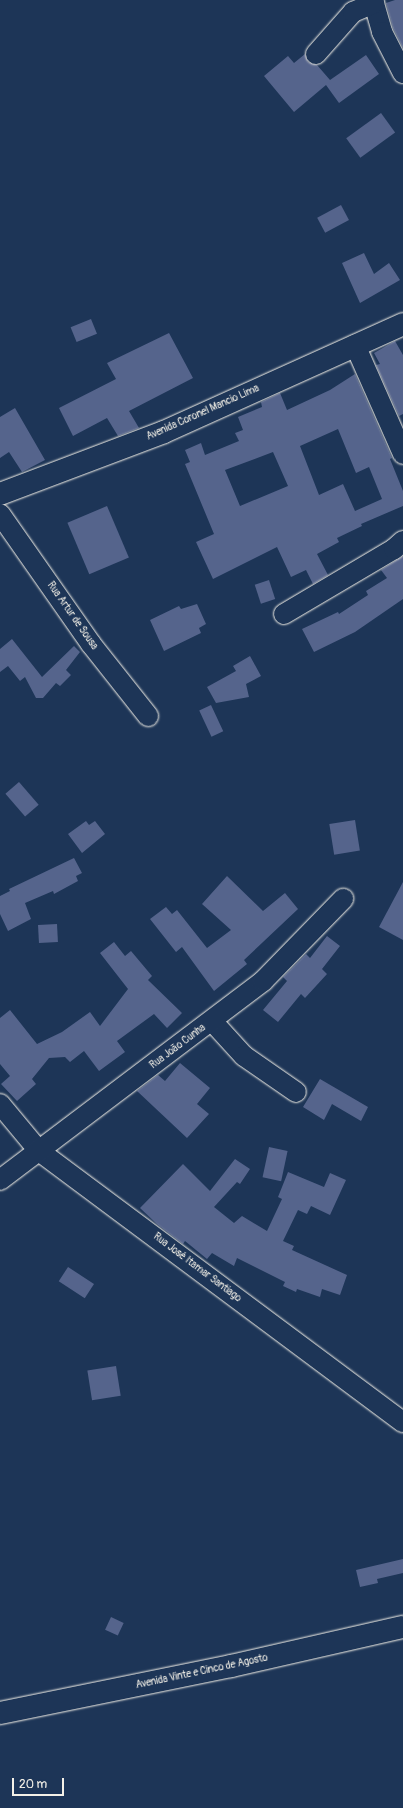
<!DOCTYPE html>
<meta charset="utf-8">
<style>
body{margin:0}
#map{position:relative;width:403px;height:1808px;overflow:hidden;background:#1d3557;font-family:Pangolin,sans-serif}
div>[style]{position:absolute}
.building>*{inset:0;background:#55648c;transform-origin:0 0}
.roads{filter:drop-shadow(0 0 1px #f4f1e8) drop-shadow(0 0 1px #f4f1e8)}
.street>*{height:20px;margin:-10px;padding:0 10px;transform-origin:10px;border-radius:10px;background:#1d3557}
.secondary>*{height:22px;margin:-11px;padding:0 11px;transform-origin:11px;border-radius:11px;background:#1d3557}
span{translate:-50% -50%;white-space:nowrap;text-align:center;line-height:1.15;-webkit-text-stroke:3px #1d3557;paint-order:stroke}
.street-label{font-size:10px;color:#f4f1e8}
.scale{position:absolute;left:12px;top:1778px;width:52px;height:18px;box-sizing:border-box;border:2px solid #f4f1e8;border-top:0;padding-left:5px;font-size:12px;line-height:14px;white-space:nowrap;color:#f4f1e8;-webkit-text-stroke:3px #1d3557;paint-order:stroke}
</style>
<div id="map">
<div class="building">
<i style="clip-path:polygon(395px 0,403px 0,403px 48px,393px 28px,386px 3px)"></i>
<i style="clip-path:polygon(305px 54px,308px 62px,317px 65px,330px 80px,366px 55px,379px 74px,339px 103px,326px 85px,294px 112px,264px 76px,288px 56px,294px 63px)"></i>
<i style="left:381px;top:113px;width:24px;height:43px;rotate:54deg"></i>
<i style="left:341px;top:205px;width:17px;height:27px;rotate:62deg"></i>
<i style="clip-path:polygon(364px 253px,374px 274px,389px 263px,400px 280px,360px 303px,342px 263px)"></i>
<i style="left:91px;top:319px;width:16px;height:22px;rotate:68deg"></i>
<i style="clip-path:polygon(169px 333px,193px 378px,129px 411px,139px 428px,118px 436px,107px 418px,73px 436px,59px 408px,116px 379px,107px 363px)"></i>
<i style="clip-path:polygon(395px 341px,403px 355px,403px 414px,399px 416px,376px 365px,380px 364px,374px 353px)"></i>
<i style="clip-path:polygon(evenodd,355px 374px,392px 458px,390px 459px,403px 491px,403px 506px,361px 524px,362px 526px,337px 538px,339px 542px,317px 554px,328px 575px,313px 584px,306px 570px,291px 577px,277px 547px,213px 579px,196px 542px,214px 534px,185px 464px,190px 462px,185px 450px,201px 443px,205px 455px,239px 441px,235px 433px,243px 430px,238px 417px,262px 407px,261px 402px,280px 393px,287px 410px,330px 390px,355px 374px,338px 429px,356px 473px,369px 467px,382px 499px,355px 511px,343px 484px,319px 495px,300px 446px,338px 429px,355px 374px,273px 452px,288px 486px,240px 506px,225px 470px,273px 452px)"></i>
<i style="clip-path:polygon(15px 408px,45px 460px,22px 472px,9px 452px,0 458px,0 417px)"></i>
<i style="left:107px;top:506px;width:56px;height:43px;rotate:67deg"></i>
<i style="clip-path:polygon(403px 556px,403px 599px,355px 632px,314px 652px,302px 629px,338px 612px,339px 614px,368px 595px,366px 591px,387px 578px,381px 570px)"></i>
<i style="left:269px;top:580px;width:20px;height:15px;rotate:72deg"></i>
<i style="clip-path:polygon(197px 604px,206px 624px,199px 628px,201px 633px,164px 651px,150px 620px,179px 606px,181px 609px)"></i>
<i style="clip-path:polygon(12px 639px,42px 677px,74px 646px,80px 652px,66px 670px,71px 675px,60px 686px,56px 683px,43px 698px,36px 698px,25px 677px,20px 681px,8px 666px,0 672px,0 649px)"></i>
<i style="clip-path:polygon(250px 656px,261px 676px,246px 684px,249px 697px,216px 703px,207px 687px,236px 671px,233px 666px)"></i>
<i style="left:211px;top:705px;width:29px;height:13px;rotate:65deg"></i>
<i style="left:19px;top:782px;width:30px;height:18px;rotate:49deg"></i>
<i style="left:355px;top:820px;width:31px;height:26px;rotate:81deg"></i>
<i style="clip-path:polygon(86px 821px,89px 825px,95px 821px,105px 834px,82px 853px,68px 834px)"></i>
<i style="clip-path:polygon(74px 858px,82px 873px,76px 876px,78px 881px,54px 894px,53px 891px,25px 903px,31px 919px,8px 931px,0 914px,0 896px,10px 891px,9px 889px)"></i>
<i style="clip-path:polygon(227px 876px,263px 911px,285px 893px,298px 909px,244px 960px,247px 964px,214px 991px,182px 947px,176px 952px,150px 919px,166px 907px,172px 914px,177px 910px,207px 948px,231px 930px,202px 904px)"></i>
<i style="clip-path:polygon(403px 882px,403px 940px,379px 927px)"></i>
<i style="left:57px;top:924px;width:18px;height:19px;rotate:87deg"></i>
<i style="clip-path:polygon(327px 936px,340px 946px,322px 969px,327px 974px,305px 998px,301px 994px,278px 1022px,263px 1010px,287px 981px,283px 977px,306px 954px,310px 958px)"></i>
<i style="clip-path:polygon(114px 942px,125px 956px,131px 951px,152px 976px,148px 980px,182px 1013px,167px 1028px,154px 1014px,117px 1041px,125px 1052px,99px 1071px,84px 1051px,70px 1062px,65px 1057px,49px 1058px,32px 1079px,36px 1084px,17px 1101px,1px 1084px,10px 1076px,0 1064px,0 1018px,10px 1010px,37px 1044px,62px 1032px,90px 1012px,100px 1026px,128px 989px,100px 953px)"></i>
<i style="clip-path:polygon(180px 1063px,210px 1088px,197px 1104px,209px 1114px,187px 1138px,137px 1091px,158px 1075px,165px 1081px)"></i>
<i style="clip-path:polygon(320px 1079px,368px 1107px,361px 1121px,332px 1104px,324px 1120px,303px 1107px)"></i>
<i style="left:269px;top:1147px;width:19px;height:31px;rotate:12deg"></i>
<i style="clip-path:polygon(235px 1159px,250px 1169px,240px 1184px,237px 1182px,214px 1207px,234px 1223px,242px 1216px,267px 1231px,282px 1199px,278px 1197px,288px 1172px,324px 1187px,330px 1173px,346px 1180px,330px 1215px,311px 1206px,307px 1214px,298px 1210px,283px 1241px,294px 1246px,292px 1250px,347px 1275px,340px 1295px,322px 1289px,320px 1297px,297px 1289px,296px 1292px,283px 1286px,285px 1282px,237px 1258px,234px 1266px,212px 1253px,207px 1259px,185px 1241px,183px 1244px,157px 1224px,140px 1208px,183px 1164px,210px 1191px)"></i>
<i style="left:68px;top:1267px;width:31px;height:17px;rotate:33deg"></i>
<i style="left:116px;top:1366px;width:30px;height:29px;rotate:81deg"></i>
<i style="clip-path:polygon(403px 1559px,403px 1573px,377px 1579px,378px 1583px,360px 1587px,356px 1570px)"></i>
<i style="left:111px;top:1617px;width:14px;height:14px;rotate:25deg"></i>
</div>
<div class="roads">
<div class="street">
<i style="left:373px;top:0;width:33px;rotate:74deg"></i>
<i style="left:382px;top:32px;width:46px;rotate:62.9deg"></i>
<i style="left:316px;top:54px;width:56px;rotate:-48.6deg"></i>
<i style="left:353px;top:12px;width:23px;rotate:-23deg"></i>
<i style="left:355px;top:345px;width:119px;rotate:66.2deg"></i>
<i style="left:0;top:514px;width:159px;rotate:55deg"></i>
<i style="left:91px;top:644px;width:92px;rotate:51.6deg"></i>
<i style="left:284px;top:614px;width:128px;rotate:-30.6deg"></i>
<i style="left:394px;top:549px;width:12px;rotate:-42deg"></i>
<i style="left:212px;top:1021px;width:47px;rotate:47.6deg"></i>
<i style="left:244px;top:1056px;width:63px;rotate:34.7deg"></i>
<i style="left:0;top:1104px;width:61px;rotate:50.3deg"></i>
<i style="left:39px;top:1151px;width:454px;rotate:36.7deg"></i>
<i style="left:0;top:1180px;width:330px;rotate:-37.1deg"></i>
<i style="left:263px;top:981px;width:115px;rotate:-45.7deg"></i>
</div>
<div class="secondary">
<i style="left:0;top:494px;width:175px;rotate:-20.7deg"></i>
<i style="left:164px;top:432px;width:262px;rotate:-24.3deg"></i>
<i style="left:0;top:1713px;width:236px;rotate:-11.5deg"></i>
<i style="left:231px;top:1666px;width:176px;rotate:-12.8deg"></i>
</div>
</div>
<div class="street-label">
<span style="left:203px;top:413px;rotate:-24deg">Avenida Coronel Mancio Lima</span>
<span style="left:72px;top:616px;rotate:55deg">Rua Artur de Sousa</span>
<span style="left:178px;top:1047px;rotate:-37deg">Rua João Cunha</span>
<span style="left:197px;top:1268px;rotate:37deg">Rua José Itamar Santiago</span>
<span style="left:202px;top:1672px;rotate:-12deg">Avenida Vinte e Cinco de Agosto</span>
</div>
<div class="scale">20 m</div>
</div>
